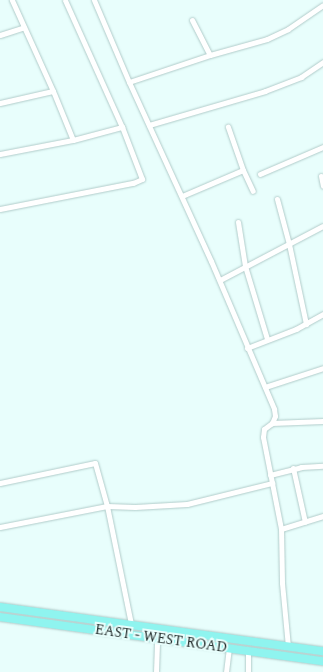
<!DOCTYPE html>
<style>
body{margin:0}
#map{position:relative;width:323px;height:672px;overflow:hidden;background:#e8fefc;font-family:Spectral,serif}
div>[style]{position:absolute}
.roads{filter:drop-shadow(0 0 1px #b1ccca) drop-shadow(0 0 1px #b1ccca)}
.street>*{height:5px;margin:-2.5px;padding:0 2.5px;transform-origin:2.5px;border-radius:2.5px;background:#fff}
.primary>*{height:8px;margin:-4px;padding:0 4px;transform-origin:4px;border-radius:4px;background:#8ff4ef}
span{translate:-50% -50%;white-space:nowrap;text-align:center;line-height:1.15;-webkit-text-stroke:4px #e8fefc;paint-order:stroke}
.street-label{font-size:14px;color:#202a29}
</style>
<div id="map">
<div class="roads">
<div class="street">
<i style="left:94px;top:0;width:89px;rotate:66.9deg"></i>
<i style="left:129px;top:82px;width:197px;rotate:65.4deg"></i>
<i style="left:211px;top:261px;width:161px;rotate:66.9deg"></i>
<i style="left:274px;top:409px;width:7px;rotate:82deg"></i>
<i style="left:275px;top:416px;width:8px;rotate:113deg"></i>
<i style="left:272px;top:423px;width:10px;rotate:143deg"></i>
<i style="left:264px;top:429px;width:8px;rotate:97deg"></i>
<i style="left:263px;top:437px;width:94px;rotate:78.9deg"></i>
<i style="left:281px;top:529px;width:54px;rotate:88.9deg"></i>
<i style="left:282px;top:583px;width:63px;rotate:84.6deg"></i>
<i style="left:192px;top:20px;width:39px;rotate:63deg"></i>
<i style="left:0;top:35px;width:25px;rotate:-18deg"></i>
<i style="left:129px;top:82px;width:85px;rotate:-18.4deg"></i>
<i style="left:210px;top:55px;width:59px;rotate:-15.7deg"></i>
<i style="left:267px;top:39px;width:23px;rotate:-25deg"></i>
<i style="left:288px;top:29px;width:42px;rotate:-34.4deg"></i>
<i style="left:0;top:103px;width:54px;rotate:-12.8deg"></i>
<i style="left:149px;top:125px;width:121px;rotate:-16.3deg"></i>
<i style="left:265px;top:91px;width:39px;rotate:-21deg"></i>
<i style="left:301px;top:77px;width:27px;rotate:-34deg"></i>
<i style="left:73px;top:140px;width:51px;rotate:-14.9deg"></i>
<i style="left:0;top:154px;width:74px;rotate:-10.9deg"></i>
<i style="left:73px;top:140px;width:53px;rotate:-112.2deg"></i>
<i style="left:53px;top:91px;width:100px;rotate:-114.3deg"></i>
<i style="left:243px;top:170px;width:23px;rotate:65deg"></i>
<i style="left:260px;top:174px;width:69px;rotate:-23.2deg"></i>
<i style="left:321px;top:176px;width:10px;rotate:79deg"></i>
<i style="left:182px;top:196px;width:66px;rotate:-23.1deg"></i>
<i style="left:243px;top:170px;width:46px;rotate:-109.2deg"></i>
<i style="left:277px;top:199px;width:47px;rotate:75.1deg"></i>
<i style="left:289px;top:244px;width:82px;rotate:78deg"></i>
<i style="left:0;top:209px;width:136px;rotate:-11.1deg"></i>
<i style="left:133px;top:183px;width:10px;rotate:-24deg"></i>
<i style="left:142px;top:179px;width:56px;rotate:-111deg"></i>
<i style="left:122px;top:127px;width:139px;rotate:-114.2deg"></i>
<i style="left:238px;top:222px;width:45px;rotate:81deg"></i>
<i style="left:245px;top:266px;width:76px;rotate:73.2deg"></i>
<i style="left:220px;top:280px;width:116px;rotate:-27.7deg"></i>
<i style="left:247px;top:348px;width:53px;rotate:-21.2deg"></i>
<i style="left:296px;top:329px;width:31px;rotate:-29deg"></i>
<i style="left:265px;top:387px;width:61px;rotate:-18.1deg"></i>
<i style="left:272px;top:423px;width:51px;rotate:-2.2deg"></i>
<i style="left:293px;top:468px;width:55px;rotate:77.5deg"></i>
<i style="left:270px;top:475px;width:32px;rotate:-14deg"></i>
<i style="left:301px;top:467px;width:22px;rotate:-3deg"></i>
<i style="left:0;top:483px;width:97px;rotate:-11.9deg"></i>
<i style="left:95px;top:463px;width:45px;rotate:74.4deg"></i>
<i style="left:107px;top:506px;width:120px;rotate:78.5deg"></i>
<i style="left:0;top:527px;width:109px;rotate:-11.1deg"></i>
<i style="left:107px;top:506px;width:28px;rotate:2deg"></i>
<i style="left:135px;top:507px;width:52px;rotate:-3.3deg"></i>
<i style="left:187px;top:504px;width:88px;rotate:-13.9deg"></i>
<i style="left:281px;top:529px;width:44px;rotate:-17.2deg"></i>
<i style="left:248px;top:651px;width:21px;rotate:90deg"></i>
<i style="left:156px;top:672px;width:33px;rotate:-88deg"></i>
<i style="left:226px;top:672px;width:23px;rotate:-83deg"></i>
</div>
<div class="primary">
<i style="left:0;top:607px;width:326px;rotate:7.8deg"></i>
<i style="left:0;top:617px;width:326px;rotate:7.8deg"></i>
</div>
</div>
<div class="street-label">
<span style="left:161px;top:639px;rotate:8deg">EAST - WEST ROAD</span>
</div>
</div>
